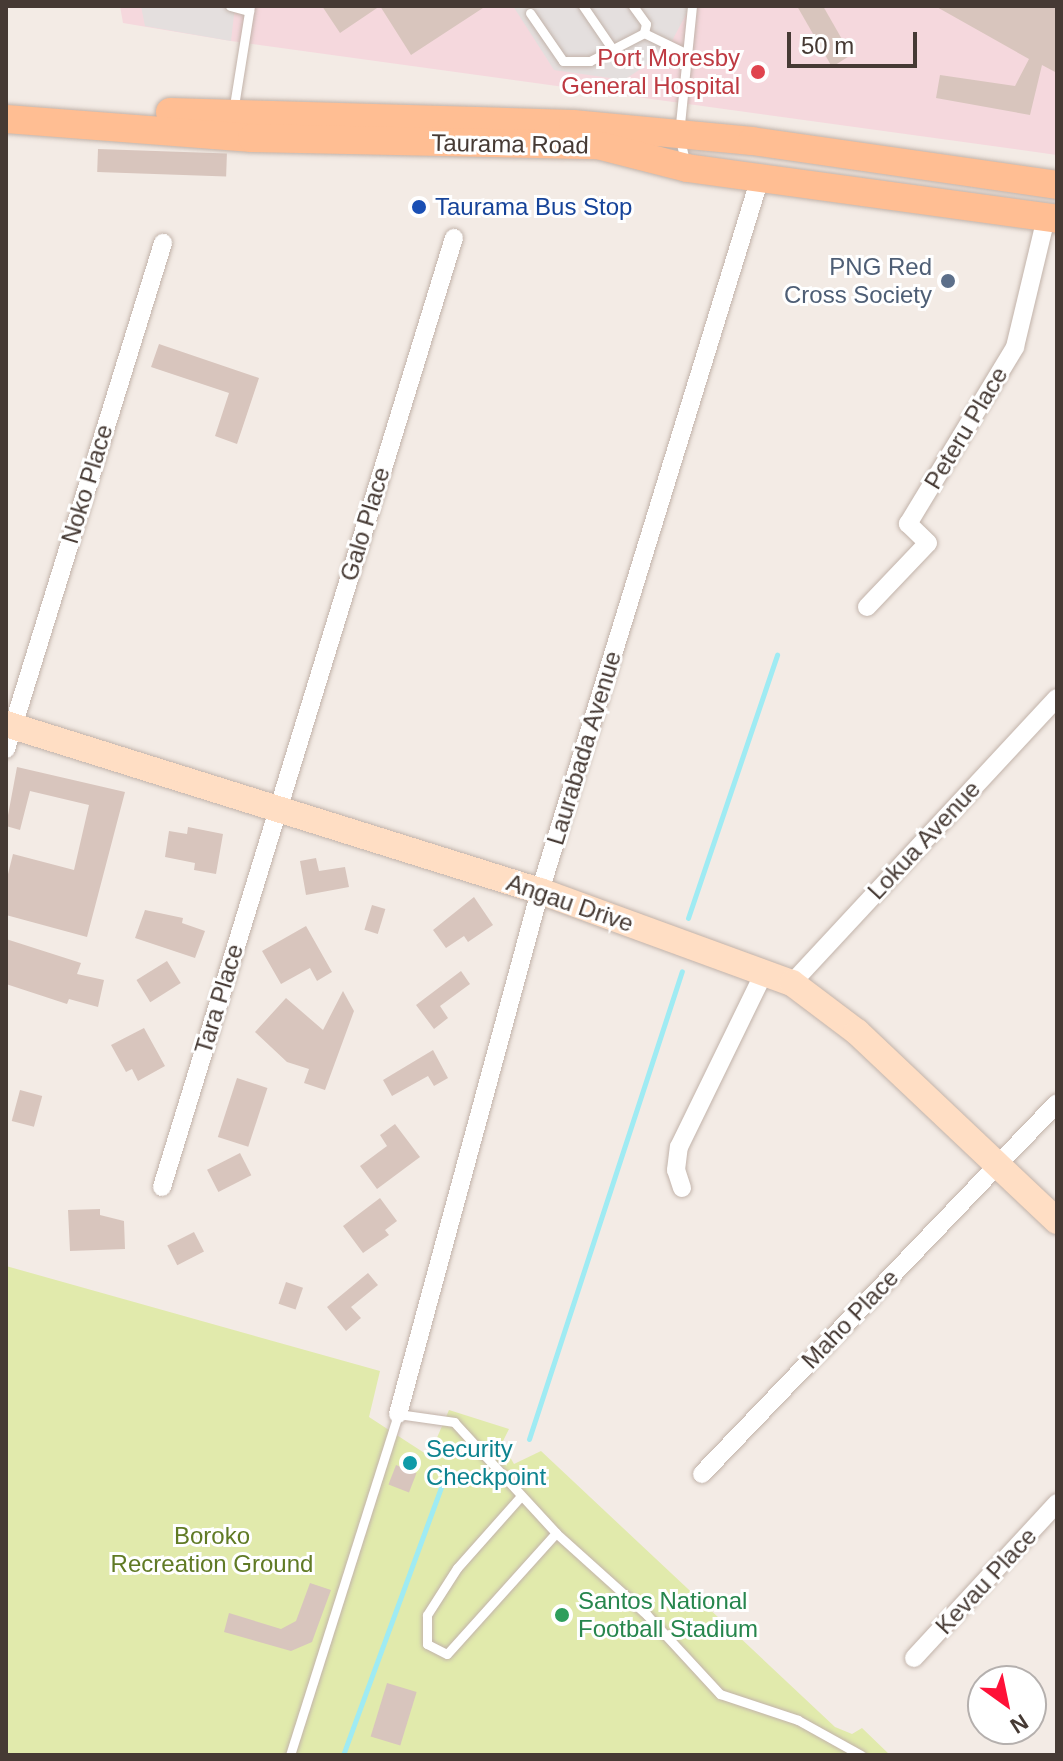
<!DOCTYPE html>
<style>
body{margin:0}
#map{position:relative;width:1063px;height:1761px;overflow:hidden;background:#f3ebe5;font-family:Helvetica,sans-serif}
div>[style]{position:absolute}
.medical>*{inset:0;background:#f5d8dd}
.green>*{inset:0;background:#e1eaac}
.parking>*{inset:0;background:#e4dfde}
.stream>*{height:5px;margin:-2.5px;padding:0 2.5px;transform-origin:2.5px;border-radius:2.5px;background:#9febf3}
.building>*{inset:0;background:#d8c5bd;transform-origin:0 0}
.roads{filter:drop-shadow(0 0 2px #c2b3aa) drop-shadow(0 0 2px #c2b3aa)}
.lane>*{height:9px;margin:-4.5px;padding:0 4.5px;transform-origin:4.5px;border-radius:4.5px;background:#fff}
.street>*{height:18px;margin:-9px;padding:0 9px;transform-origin:9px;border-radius:9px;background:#fff}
.secondary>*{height:26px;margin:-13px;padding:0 13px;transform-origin:13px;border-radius:13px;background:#ffdec4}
.primary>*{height:28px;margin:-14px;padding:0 14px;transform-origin:14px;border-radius:14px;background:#ffbe93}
.dots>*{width:22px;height:22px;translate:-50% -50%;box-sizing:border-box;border:4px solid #fff;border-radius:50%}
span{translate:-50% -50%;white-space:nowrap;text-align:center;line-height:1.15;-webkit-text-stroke:6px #fff;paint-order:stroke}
.health-label{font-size:24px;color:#be3a42}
.right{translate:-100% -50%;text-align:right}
.street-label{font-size:24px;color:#463a34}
.transit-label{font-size:24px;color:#164399}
.left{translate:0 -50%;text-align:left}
.service-label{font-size:24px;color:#4e5e75}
.culture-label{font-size:24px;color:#0d838f}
.park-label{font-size:24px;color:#607a25}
.leisure-label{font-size:24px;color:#27864d}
.frame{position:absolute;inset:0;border:8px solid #463a34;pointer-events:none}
.north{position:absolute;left:967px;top:1665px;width:80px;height:80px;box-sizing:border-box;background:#fff;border:2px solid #b5b0ae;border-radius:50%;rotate:147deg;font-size:22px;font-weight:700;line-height:32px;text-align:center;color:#463a34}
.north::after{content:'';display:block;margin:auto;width:28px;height:36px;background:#ff1138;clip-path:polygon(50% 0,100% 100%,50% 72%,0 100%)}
.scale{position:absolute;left:787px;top:32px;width:130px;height:36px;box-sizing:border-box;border:4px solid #463a34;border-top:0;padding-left:10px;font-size:24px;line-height:28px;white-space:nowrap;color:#463a34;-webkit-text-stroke:6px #fff;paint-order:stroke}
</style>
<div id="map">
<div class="medical">
<i style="clip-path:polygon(120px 6px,1057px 6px,1057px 155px,231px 41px,123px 23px)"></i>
</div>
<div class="green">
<i style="clip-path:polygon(6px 1266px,380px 1371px,369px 1417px,429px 1456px,449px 1410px,509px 1429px,502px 1443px,514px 1464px,541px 1451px,835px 1727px,852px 1734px,862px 1728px,890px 1755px,6px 1755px)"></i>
</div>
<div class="parking">
<i style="clip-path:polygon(141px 6px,235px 6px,231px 41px,145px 26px)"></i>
<i style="clip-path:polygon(513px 6px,689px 6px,690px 7px,666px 52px,624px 80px,554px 70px)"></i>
</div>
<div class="stream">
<i style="left:688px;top:918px;width:278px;rotate:-71.3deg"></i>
<i style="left:529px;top:1439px;width:492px;rotate:-71.9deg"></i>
<i style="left:343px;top:1755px;width:288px;rotate:-69.9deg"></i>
</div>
<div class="building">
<i style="clip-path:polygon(322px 6px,486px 6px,411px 55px,380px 6px,340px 33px)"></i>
<i style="clip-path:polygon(797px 6px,823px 6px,851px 55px,832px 67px)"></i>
<i style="clip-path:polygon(935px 6px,1057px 6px,1057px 73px,1042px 65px,1030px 115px,936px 98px,940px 75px,1015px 86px,1029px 59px)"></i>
<i style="left:98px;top:149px;width:129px;height:23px;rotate:2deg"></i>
<i style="clip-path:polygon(159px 344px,259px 378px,237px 444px,215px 436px,229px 393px,151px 367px)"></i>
<i style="clip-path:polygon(17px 767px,125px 792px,87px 937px,6px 915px,6px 882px,13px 854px,74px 870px,89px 805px,30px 791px,20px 830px,6px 826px)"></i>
<i style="clip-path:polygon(188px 827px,223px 834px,216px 874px,194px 870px,195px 863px,165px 857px,169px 831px,187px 834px)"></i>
<i style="clip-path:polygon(316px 858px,319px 871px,345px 867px,349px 887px,306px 895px,300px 861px)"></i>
<i style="clip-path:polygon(474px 897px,493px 925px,468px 942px,464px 936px,446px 948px,433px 930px)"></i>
<i style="left:372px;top:905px;width:14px;height:26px;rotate:17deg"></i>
<i style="clip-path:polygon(145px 910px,183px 918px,182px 923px,205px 931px,195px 958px,135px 938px)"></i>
<i style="clip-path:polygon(306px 926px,332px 972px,317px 981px,310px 968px,281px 984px,262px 951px)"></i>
<i style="clip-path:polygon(6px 939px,81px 963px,77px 974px,104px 980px,98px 1007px,69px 999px,67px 1004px,6px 984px)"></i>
<i style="left:167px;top:961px;width:26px;height:36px;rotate:58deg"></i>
<i style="clip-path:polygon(461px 971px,470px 984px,440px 1006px,448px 1018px,434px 1029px,416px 1005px)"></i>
<i style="clip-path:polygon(343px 991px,354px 1011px,325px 1090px,304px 1083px,309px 1069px,287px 1062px,255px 1032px,286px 998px,323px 1030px)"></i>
<i style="clip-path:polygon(144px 1028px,165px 1066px,138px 1081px,132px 1069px,126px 1072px,111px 1045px)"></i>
<i style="clip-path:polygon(433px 1050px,448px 1078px,434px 1086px,428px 1076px,392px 1096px,383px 1080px)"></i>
<i style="left:237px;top:1078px;width:32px;height:62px;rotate:18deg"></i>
<i style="left:20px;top:1090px;width:23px;height:32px;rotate:15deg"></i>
<i style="clip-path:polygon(395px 1124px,420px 1157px,377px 1189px,360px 1166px,387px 1146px,380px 1135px)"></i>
<i style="left:240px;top:1153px;width:25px;height:37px;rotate:63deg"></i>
<i style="clip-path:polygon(380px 1198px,397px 1221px,385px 1230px,389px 1235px,363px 1253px,343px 1226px)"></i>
<i style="clip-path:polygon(100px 1209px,100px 1215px,124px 1221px,125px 1249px,70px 1251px,68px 1210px)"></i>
<i style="left:194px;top:1232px;width:22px;height:30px;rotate:63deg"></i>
<i style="clip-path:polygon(368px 1273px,378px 1285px,351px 1307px,361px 1318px,346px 1331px,327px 1307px)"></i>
<i style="left:286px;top:1282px;width:18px;height:23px;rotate:19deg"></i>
<i style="left:396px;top:1465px;width:22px;height:21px;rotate:21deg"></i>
<i style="clip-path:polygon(310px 1583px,331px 1590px,312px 1642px,291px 1651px,224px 1632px,229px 1613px,281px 1629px,296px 1621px)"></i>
<i style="left:387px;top:1683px;width:31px;height:56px;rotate:17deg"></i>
</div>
<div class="roads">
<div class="lane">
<i style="left:230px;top:6px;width:20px;rotate:15deg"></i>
<i style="left:583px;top:6px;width:53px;rotate:55.7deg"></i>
<i style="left:633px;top:6px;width:22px;rotate:54deg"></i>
<i style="left:646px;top:24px;width:9px;rotate:103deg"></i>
<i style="left:530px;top:13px;width:58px;rotate:55.5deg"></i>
<i style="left:563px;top:61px;width:27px"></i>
<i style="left:590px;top:61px;width:61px;rotate:-27.4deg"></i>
<i style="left:644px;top:33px;width:46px;rotate:26deg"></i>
<i style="left:233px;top:112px;width:107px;rotate:-80.9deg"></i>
<i style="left:685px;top:161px;width:28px;rotate:-103deg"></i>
<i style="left:679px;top:134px;width:129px;rotate:-84.2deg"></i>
<i style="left:521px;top:1496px;width:96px;rotate:131.6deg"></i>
<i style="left:457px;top:1568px;width:56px;rotate:122.6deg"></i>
<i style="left:427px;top:1615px;width:29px;rotate:90deg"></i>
<i style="left:427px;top:1644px;width:22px;rotate:27deg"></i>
<i style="left:447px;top:1654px;width:163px;rotate:-48deg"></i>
<i style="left:290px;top:1755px;width:358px;rotate:-72.4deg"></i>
<i style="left:398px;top:1414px;width:57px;rotate:8.1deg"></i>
<i style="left:454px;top:1422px;width:151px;rotate:47.4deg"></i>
<i style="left:556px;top:1533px;width:122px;rotate:42deg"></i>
<i style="left:647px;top:1615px;width:108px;rotate:47.3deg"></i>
<i style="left:720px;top:1694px;width:82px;rotate:18.4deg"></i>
<i style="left:798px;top:1720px;width:72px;rotate:29.1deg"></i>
</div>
<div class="street">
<i style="left:867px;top:607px;width:88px;rotate:-46.4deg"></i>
<i style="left:928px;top:543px;width:28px;rotate:-136deg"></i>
<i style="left:908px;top:524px;width:207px;rotate:-58.8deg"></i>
<i style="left:1015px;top:347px;width:133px;rotate:-76.5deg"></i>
<i style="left:6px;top:749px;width:530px;rotate:-72.76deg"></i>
<i style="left:792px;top:983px;width:389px;rotate:-47.1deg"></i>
<i style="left:162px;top:1187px;width:993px;rotate:-72.9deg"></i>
<i style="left:682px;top:1188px;width:19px;rotate:-108deg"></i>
<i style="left:676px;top:1170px;width:23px;rotate:-83deg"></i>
<i style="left:679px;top:1147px;width:196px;rotate:-64deg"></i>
<i style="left:398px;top:1414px;width:542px;rotate:-74.81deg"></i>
<i style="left:540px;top:891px;width:746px;rotate:-72.85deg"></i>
<i style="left:702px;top:1474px;width:513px;rotate:-46.26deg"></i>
<i style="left:914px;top:1658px;width:211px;rotate:-47.3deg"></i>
</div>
<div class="secondary">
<i style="left:6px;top:724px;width:560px;rotate:17.37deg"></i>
<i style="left:540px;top:891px;width:268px;rotate:20.1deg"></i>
<i style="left:792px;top:983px;width:81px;rotate:37deg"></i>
<i style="left:857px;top:1032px;width:275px;rotate:43.4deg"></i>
</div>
<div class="primary">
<i style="left:170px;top:112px;width:403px;rotate:1.7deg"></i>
<i style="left:573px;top:124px;width:180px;rotate:5.4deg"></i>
<i style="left:752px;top:141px;width:308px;rotate:8.2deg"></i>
<i style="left:6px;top:119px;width:247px;rotate:4.4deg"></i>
<i style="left:252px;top:138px;width:345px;rotate:1.2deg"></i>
<i style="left:597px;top:145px;width:93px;rotate:14.3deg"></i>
<i style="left:687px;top:168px;width:373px;rotate:7.8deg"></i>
</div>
</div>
<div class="dots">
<i style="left:758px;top:72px;background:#e0444e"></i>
<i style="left:419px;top:207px;background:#1a4fb4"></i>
<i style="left:948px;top:281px;background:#5c6f8a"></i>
<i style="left:410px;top:1463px;background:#0f9aa8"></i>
<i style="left:562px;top:1615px;background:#2e9e5b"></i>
</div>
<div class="health-label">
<span class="right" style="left:740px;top:72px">Port Moresby<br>General Hospital</span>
</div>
<div class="street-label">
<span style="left:510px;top:144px;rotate:1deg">Taurama Road</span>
<span style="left:966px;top:428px;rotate:-59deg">Peteru Place</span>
<span style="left:87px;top:484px;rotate:-73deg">Noko Place</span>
<span style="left:365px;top:524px;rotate:-73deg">Galo Place</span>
<span style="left:584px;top:748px;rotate:-73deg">Laurabada Avenue</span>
<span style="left:924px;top:840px;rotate:-47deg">Lokua Avenue</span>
<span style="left:570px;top:903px;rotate:19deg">Angau Drive</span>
<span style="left:219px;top:999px;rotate:-73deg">Tara Place</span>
<span style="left:850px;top:1319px;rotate:-46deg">Maho Place</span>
<span style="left:986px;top:1581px;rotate:-47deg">Kevau Place</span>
</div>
<div class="transit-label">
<span class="left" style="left:435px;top:207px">Taurama Bus Stop</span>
</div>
<div class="service-label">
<span class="right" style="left:932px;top:281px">PNG Red<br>Cross Society</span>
</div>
<div class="culture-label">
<span class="left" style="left:426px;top:1463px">Security<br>Checkpoint</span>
</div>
<div class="park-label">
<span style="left:212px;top:1550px">Boroko<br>Recreation Ground</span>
</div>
<div class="leisure-label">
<span class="left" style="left:578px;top:1615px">Santos National<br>Football Stadium</span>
</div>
<div class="frame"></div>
<div class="north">N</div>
<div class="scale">50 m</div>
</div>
